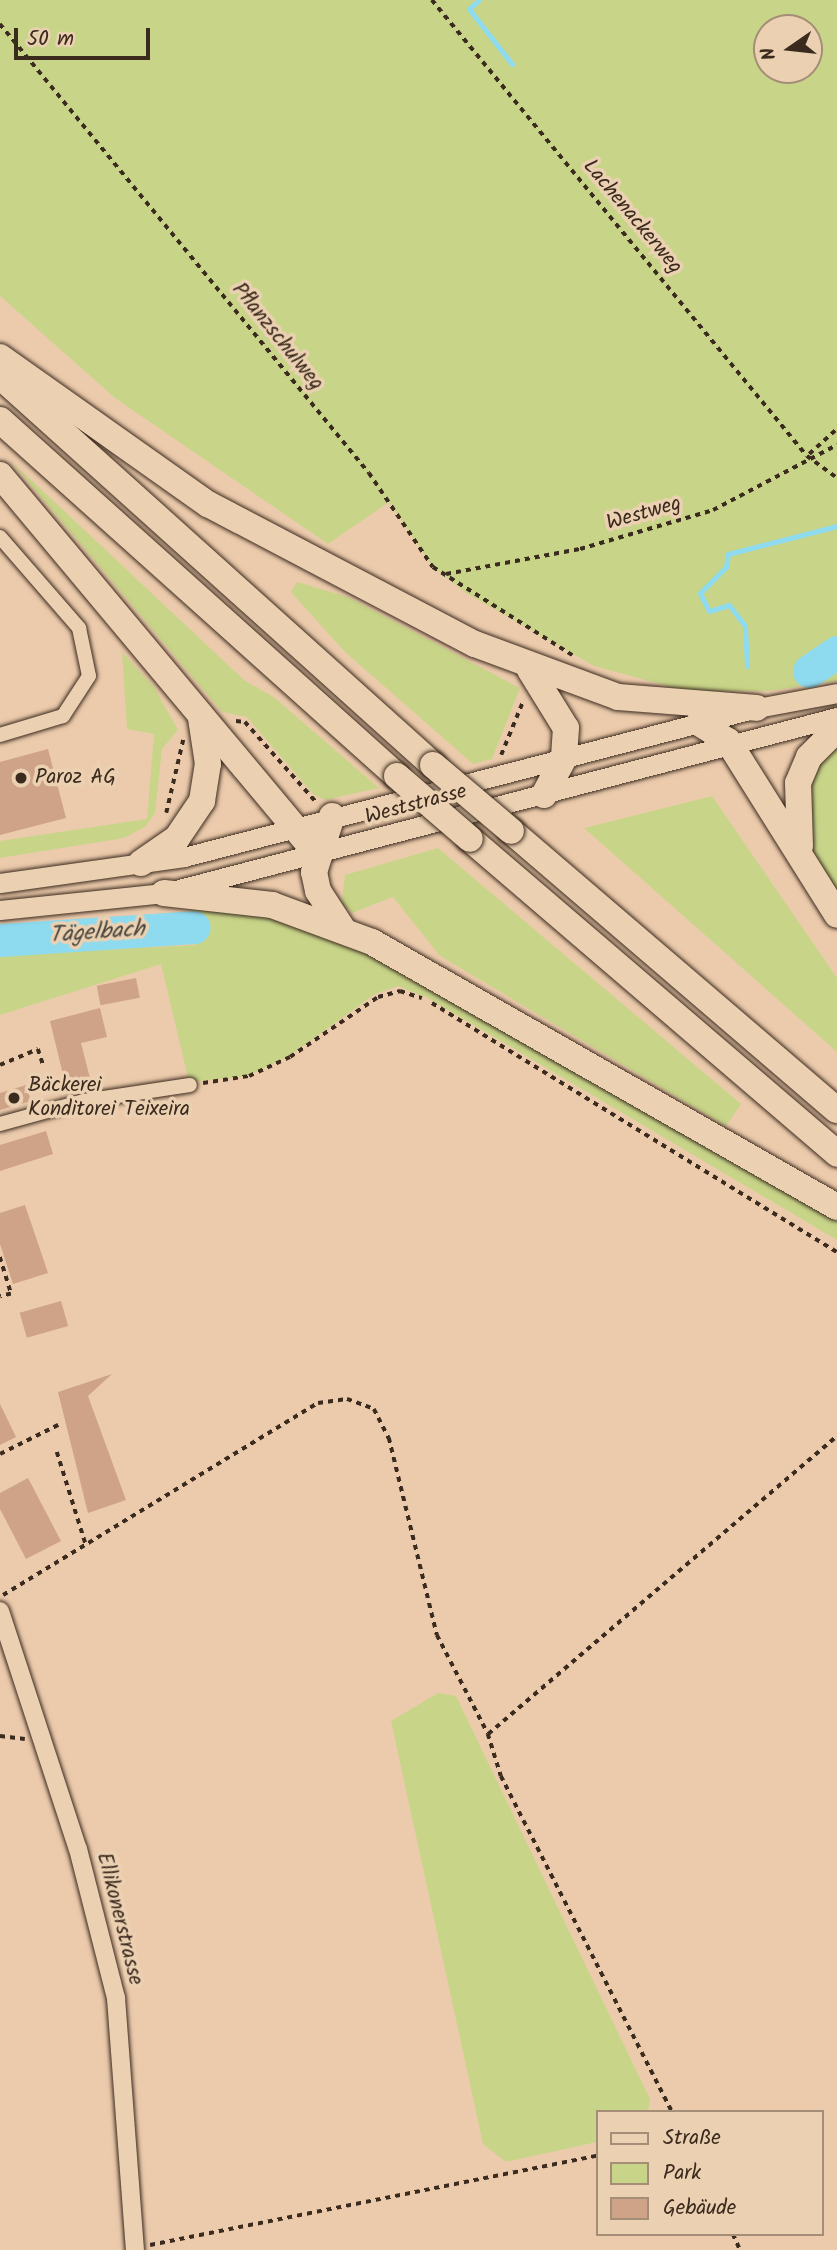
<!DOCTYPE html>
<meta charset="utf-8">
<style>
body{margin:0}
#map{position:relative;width:837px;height:2250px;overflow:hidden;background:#eccbac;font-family:Kalam,sans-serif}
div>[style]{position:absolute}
.green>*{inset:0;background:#c8d589}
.stream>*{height:5px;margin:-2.5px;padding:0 2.5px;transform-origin:2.5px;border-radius:2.5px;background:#8edaef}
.river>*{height:33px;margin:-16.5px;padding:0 16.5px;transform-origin:16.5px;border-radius:16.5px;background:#8edaef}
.building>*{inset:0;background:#cea388;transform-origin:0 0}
.path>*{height:3.5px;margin-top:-1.75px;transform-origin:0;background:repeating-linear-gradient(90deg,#3b2a1e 0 5px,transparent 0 10px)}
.roads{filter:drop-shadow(0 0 2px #3b2a1e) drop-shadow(0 0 2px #3b2a1e)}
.minor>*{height:14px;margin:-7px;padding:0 7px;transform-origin:7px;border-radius:7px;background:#ebd1b2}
.tertiary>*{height:18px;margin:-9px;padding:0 9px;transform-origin:9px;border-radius:9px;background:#ebd1b2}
.secondary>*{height:19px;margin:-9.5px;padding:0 9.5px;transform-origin:9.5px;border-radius:9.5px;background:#ebd1b2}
.motorway>*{height:26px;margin:-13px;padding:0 13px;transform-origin:13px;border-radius:13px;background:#ebd1b2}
.bridges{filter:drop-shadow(0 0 2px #3b2a1e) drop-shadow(0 0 2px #3b2a1e)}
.motorway-bridge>*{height:26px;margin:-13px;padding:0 13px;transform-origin:13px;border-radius:13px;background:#ebd1b2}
.dots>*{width:19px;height:19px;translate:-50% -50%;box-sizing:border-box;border:4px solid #ebd1b2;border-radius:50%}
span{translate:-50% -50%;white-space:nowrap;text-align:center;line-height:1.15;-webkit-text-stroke:7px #ebd1b2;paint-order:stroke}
.street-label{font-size:21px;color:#3b2a1e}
.poi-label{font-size:21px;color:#3b2a1e}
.left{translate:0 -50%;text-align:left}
.water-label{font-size:23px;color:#47443d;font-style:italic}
.legend{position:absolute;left:596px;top:2110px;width:228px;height:126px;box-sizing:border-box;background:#ebd1b2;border:2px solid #a58e77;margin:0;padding:9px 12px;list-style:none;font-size:21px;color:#3b2a1e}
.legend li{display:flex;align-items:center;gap:14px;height:35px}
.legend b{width:35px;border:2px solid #a58e77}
.north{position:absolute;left:753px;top:14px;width:70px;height:70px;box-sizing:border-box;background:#ebd1b2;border:2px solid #a58e77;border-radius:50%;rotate:256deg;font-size:19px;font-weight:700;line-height:28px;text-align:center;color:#3b2a1e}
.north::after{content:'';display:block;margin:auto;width:24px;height:32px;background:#3b2a1e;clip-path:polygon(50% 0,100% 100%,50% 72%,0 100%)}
.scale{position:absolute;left:14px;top:28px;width:136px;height:32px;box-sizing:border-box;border:4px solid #3b2a1e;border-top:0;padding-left:9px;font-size:21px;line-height:24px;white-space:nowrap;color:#3b2a1e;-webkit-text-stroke:5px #ebd1b2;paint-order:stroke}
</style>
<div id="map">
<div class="green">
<i style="clip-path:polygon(evenodd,0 0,837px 0,837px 681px,769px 691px,686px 691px,594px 666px,466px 593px,433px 567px,389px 502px,328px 544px,115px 398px,0 296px,0 0,767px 28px,809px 28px,809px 70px,767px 70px,767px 28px)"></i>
<i style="clip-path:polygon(10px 460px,244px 680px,275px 698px,379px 788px,325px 800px,313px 794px,247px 717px,222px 712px)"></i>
<i style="clip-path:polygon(297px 582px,348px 597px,520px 688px,492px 759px,473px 764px,345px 652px,291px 592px)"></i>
<i style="clip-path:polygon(122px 652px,154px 687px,178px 730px,162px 749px,155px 813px,145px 827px,124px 838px,0 858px,0 841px,147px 819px,154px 734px,127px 729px)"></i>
<i style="clip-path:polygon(837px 738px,837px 896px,812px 851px,803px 809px,816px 761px)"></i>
<i style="clip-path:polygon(712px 796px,837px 978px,837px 1052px,584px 828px)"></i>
<i style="clip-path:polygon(438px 848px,741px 1104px,726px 1126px,440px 956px,393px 897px,352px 913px,342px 903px,345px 875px)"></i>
<i style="clip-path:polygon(191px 906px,259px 914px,389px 960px,837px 1220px,837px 1240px,428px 998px,398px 986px,375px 994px,289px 1056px,248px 1076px,189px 1082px,161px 964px,0 1015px,0 927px,190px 911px,193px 944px,11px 954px,195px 945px)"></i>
<i style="clip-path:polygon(438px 1693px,456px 1696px,650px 2099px,648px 2112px,597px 2112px,597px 2142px,506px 2162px,483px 2144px,391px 1721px)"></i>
</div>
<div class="stream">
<i style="left:479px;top:0;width:13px;rotate:138deg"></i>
<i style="left:469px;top:9px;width:70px;rotate:52deg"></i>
<i style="left:747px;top:666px;width:40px;rotate:-92.9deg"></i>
<i style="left:745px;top:626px;width:26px;rotate:-127deg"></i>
<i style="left:729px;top:605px;width:21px;rotate:163deg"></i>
<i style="left:709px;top:611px;width:20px;rotate:-117deg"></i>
<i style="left:700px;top:593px;width:37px;rotate:-45deg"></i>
<i style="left:726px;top:567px;width:13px;rotate:-81deg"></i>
<i style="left:728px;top:554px;width:113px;rotate:-14.4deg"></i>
</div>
<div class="river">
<i style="left:809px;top:671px;width:34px;rotate:-34deg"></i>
<i style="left:0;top:940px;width:194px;rotate:-3.8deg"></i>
</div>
<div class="building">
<i style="clip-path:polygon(48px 749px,66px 818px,0 835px,0 762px)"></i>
<i style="left:136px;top:978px;width:20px;height:40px;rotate:79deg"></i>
<i style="clip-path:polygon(100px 1008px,107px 1037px,81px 1043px,93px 1090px,68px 1095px,50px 1021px)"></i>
<i style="clip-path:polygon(26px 1085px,31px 1101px,0 1110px,0 1093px)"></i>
<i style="clip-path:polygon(46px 1131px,53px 1154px,0 1171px,0 1145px)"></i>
<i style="clip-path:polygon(25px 1205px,48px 1273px,13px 1284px,0 1244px,0 1213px)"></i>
<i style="left:61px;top:1301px;width:26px;height:43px;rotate:74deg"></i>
<i style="clip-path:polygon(112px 1374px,88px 1396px,126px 1500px,88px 1513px,58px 1392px)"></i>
<i style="clip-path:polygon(0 1404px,16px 1437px,0 1445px)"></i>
<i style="clip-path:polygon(28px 1478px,61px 1541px,26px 1559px,0 1509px,0 1493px)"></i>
</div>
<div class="path">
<i style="left:432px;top:0;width:590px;rotate:50.57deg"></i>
<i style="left:807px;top:456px;width:37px;rotate:36deg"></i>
<i style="left:0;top:24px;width:581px;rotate:50.59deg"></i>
<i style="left:369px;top:473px;width:114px;rotate:55.8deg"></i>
<i style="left:433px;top:567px;width:165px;rotate:32.3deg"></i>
<i style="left:809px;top:454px;width:38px;rotate:-42deg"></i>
<i style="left:446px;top:574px;width:136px;rotate:-10.6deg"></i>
<i style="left:580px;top:549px;width:139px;rotate:-16.3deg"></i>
<i style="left:713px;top:510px;width:140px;rotate:-27.7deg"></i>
<i style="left:236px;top:721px;width:9px;rotate:6deg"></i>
<i style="left:245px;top:722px;width:108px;rotate:48.4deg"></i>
<i style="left:501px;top:755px;width:58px;rotate:-67.8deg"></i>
<i style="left:166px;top:813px;width:75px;rotate:-76.9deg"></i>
<i style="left:432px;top:1003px;width:475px;rotate:31.6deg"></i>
<i style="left:0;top:1065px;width:41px;rotate:-22.8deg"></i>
<i style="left:38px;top:1049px;width:19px;rotate:72deg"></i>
<i style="left:203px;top:1083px;width:47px;rotate:-8.7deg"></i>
<i style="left:249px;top:1076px;width:45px;rotate:-24.9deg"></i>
<i style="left:290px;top:1057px;width:107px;rotate:-34.3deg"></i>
<i style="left:378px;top:997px;width:23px;rotate:-15deg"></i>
<i style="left:400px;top:991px;width:23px;rotate:18deg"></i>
<i style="left:0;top:1257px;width:39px;rotate:73deg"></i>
<i style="left:11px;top:1294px;width:11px;rotate:165deg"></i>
<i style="left:57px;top:1452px;width:97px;rotate:72.7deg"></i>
<i style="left:0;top:1454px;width:65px;rotate:-26.6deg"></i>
<i style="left:3px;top:1595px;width:369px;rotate:-31.4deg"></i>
<i style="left:318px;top:1403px;width:29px;rotate:-8deg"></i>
<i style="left:347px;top:1399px;width:29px;rotate:20deg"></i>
<i style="left:374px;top:1409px;width:33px;rotate:63deg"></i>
<i style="left:389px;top:1438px;width:203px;rotate:76.3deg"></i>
<i style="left:437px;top:1635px;width:111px;rotate:62.7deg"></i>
<i style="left:488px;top:1734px;width:44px;rotate:72.8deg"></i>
<i style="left:501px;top:1776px;width:377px;rotate:63deg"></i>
<i style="left:488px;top:1734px;width:459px;rotate:-40.5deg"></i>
<i style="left:0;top:1736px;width:25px;rotate:7deg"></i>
<i style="left:733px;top:2234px;width:17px;rotate:66deg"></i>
<i style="left:150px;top:2245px;width:456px;rotate:-11.3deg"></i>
</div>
<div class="roads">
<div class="minor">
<i style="left:0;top:537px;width:121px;rotate:49deg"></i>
<i style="left:79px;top:628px;width:49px;rotate:78.2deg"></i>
<i style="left:89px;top:676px;width:48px;rotate:123deg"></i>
<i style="left:63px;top:716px;width:66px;rotate:163.2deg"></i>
<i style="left:0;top:1124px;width:87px;rotate:-15.3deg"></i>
<i style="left:84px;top:1101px;width:107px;rotate:-8.6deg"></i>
</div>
<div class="tertiary">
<i style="left:0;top:1611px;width:250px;rotate:71.9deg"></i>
<i style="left:78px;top:1849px;width:154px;rotate:75.7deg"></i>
<i style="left:116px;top:1998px;width:253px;rotate:85.7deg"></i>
</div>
<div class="secondary">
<i style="left:0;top:883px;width:186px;rotate:-8deg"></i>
<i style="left:184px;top:857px;width:592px;rotate:-14.58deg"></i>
<i style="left:757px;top:708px;width:81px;rotate:-10.6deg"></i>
<i style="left:0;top:910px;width:165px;rotate:-5.9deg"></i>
<i style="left:164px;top:893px;width:696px;rotate:-14.66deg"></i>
</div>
<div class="motorway">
<i style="left:0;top:357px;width:255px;rotate:35.3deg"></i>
<i style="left:208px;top:504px;width:301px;rotate:27.7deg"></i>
<i style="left:475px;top:644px;width:153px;rotate:20.3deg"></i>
<i style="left:618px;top:697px;width:139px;rotate:4.5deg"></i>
<i style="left:0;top:376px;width:582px;rotate:41.94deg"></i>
<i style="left:0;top:420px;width:533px;rotate:41.88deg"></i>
<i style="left:0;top:475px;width:494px;rotate:50.1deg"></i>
<i style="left:530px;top:670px;width:68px;rotate:58.2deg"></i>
<i style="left:566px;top:728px;width:30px;rotate:94deg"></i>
<i style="left:564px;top:758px;width:42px;rotate:118.4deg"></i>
<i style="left:699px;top:723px;width:34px;rotate:32deg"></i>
<i style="left:728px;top:741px;width:205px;rotate:57.9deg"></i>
<i style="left:332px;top:816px;width:59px;rotate:107.8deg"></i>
<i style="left:314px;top:872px;width:19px;rotate:78deg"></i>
<i style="left:318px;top:891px;width:44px;rotate:57deg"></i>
<i style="left:511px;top:831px;width:429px;rotate:40.6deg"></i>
<i style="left:470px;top:839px;width:484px;rotate:40.6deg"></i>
<i style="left:800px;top:846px;width:63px;rotate:-91.8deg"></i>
<i style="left:798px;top:783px;width:28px;rotate:-67deg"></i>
<i style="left:809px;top:757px;width:40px;rotate:-45deg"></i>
<i style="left:141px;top:863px;width:44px;rotate:-34.8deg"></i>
<i style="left:177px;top:838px;width:45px;rotate:-56deg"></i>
<i style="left:202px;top:801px;width:37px;rotate:-81deg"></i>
<i style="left:208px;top:764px;width:47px;rotate:-98.7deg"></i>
<i style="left:164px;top:893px;width:109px;rotate:6.3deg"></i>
<i style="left:272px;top:905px;width:107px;rotate:20.3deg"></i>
<i style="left:372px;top:942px;width:535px;rotate:29.68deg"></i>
</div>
</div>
<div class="bridges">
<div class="motorway-bridge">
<i style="left:433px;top:765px;width:102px;rotate:40.2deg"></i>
<i style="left:397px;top:776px;width:96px;rotate:40.8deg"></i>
</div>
</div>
<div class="dots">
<i style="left:21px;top:778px;background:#3b2a1e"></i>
<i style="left:14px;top:1098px;background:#3b2a1e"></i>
</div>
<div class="street-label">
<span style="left:632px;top:217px;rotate:50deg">Lachenackerweg</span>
<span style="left:277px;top:337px;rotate:51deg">Pflanzschulweg</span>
<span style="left:644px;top:514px;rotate:-16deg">Westweg</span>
<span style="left:416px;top:805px;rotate:-15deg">Weststrasse</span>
<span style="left:119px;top:1919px;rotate:76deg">Ellikonerstrasse</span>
</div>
<div class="poi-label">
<span class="left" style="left:35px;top:778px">Paroz AG</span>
<span class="left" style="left:28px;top:1098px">Bäckerei<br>Konditorei Teixeira</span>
</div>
<div class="water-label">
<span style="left:97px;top:933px;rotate:-4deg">Tägelbach</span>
</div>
<ul class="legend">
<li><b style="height:9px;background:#ebd1b2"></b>Straße</li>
<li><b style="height:19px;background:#c8d589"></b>Park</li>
<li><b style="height:19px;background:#cea388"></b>Gebäude</li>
</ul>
<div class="north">N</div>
<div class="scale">50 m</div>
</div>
